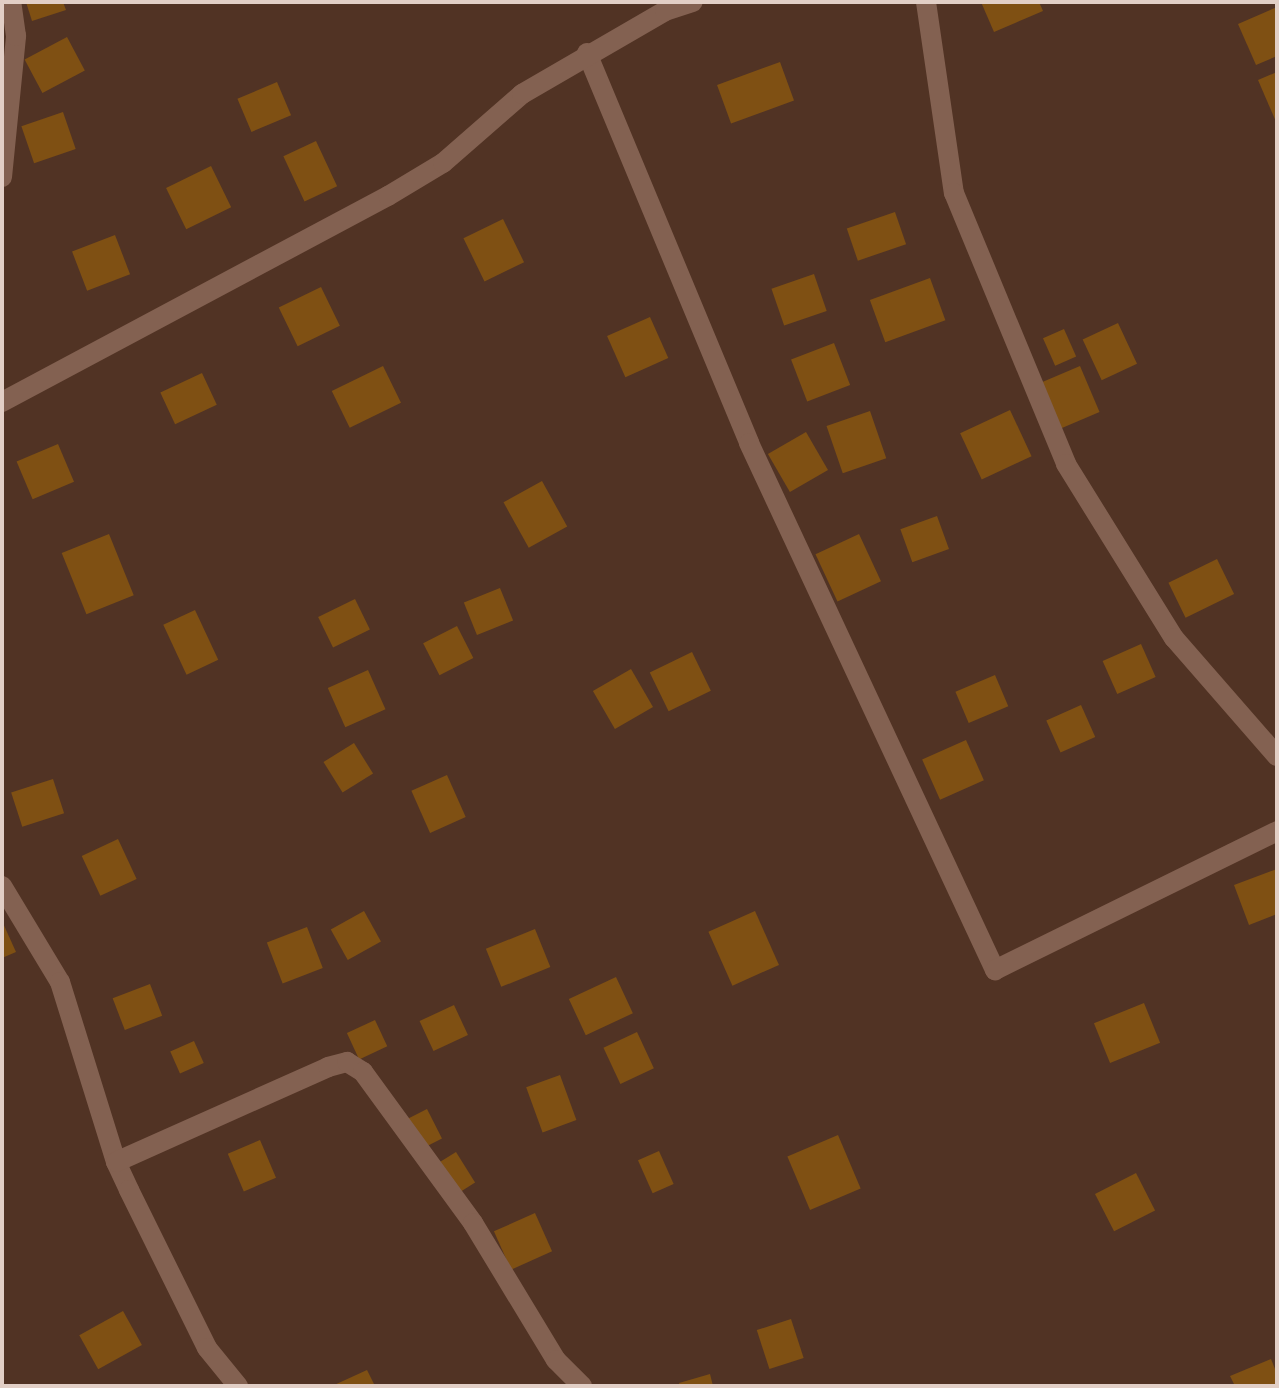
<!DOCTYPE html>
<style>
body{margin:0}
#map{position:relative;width:1279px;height:1388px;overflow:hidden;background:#513324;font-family:"Source Sans 3",sans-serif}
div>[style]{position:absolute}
.building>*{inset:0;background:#7f5013;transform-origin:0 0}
.minor>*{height:20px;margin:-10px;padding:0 10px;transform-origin:10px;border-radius:10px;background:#836151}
span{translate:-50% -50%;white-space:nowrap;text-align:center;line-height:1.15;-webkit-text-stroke:8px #2d1e18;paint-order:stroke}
.frame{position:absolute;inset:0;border:4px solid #e2cfc6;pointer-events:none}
</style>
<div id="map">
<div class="building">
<i style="clip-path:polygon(26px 2px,63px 2px,66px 10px,32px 21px)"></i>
<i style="clip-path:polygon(981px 2px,1039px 2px,1043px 11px,994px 32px)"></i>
<i style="clip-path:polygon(1277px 7px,1277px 56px,1256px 65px,1238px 24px)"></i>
<i style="left:67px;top:37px;width:38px;height:48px;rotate:62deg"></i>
<i style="left:780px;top:62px;width:41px;height:67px;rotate:70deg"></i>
<i style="clip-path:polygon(1277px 72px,1277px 124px,1258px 80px)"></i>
<i style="left:277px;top:82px;width:36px;height:43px;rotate:67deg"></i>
<i style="left:63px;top:112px;width:39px;height:44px;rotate:71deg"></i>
<i style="left:316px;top:141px;width:50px;height:36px;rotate:65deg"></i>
<i style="left:211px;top:166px;width:46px;height:50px;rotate:64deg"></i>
<i style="left:895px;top:212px;width:34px;height:51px;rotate:71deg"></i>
<i style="left:503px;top:219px;width:48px;height:44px;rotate:64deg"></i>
<i style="left:115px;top:235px;width:42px;height:46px;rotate:69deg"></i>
<i style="left:814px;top:274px;width:39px;height:45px;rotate:71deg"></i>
<i style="left:930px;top:278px;width:45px;height:64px;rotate:70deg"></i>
<i style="left:321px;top:287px;width:43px;height:47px;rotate:64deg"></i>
<i style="left:650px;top:317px;width:45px;height:47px;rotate:66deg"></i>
<i style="left:1118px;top:323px;width:45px;height:39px;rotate:65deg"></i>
<i style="left:1064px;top:329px;width:30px;height:23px;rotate:66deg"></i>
<i style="left:834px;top:343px;width:45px;height:46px;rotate:69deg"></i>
<i style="left:383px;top:366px;width:41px;height:57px;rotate:64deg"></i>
<i style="left:1080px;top:366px;width:50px;height:44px;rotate:67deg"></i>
<i style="left:202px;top:373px;width:35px;height:46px;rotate:65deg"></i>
<i style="left:1010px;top:410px;width:51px;height:55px;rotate:65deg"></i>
<i style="left:870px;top:411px;width:50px;height:46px;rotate:71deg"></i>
<i style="left:806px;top:432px;width:44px;height:44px;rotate:60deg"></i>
<i style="left:58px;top:444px;width:41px;height:45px;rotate:67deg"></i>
<i style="left:542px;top:481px;width:52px;height:44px;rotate:61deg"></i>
<i style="left:937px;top:516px;width:35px;height:39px;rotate:70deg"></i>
<i style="left:109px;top:534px;width:66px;height:51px;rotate:68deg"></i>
<i style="left:859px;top:534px;width:52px;height:48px;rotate:65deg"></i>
<i style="left:1217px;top:559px;width:39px;height:54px;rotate:64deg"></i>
<i style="left:500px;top:588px;width:35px;height:39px;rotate:68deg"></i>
<i style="left:355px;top:599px;width:34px;height:41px;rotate:64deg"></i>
<i style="left:195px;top:610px;width:55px;height:35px;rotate:65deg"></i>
<i style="left:457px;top:626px;width:36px;height:38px;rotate:63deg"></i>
<i style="left:1141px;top:644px;width:36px;height:42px;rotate:66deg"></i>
<i style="left:692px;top:652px;width:43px;height:47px;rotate:64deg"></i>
<i style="left:631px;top:669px;width:44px;height:44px;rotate:60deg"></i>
<i style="left:368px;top:670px;width:43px;height:44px;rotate:66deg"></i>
<i style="left:995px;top:675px;width:34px;height:43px;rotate:67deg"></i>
<i style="left:1081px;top:705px;width:35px;height:38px;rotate:66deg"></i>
<i style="left:966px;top:740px;width:44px;height:48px;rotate:66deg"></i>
<i style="left:354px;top:743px;width:36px;height:36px;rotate:58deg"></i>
<i style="left:447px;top:775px;width:46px;height:39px;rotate:66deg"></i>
<i style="left:53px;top:779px;width:36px;height:44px;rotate:72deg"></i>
<i style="left:118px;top:839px;width:44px;height:40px;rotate:65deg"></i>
<i style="clip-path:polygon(1277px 869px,1277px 914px,1249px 925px,1234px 885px)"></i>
<i style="left:364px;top:911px;width:35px;height:38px;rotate:61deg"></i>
<i style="left:755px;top:911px;width:59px;height:51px;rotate:66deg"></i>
<i style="clip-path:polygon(2px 921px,16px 952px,2px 958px)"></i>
<i style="left:307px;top:927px;width:44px;height:43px;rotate:69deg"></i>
<i style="left:535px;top:929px;width:41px;height:53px;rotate:68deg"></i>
<i style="left:616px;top:977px;width:40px;height:52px;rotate:65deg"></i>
<i style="left:150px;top:984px;width:34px;height:40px;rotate:69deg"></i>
<i style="left:1144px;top:1003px;width:43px;height:54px;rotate:68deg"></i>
<i style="left:454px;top:1005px;width:33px;height:38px;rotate:65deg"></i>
<i style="left:375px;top:1020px;width:29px;height:31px;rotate:65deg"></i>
<i style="left:637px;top:1032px;width:40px;height:37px;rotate:65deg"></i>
<i style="left:194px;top:1041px;width:24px;height:26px;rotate:66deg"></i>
<i style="left:560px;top:1075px;width:48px;height:36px;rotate:70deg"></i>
<i style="left:427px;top:1109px;width:33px;height:21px;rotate:63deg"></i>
<i style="left:838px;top:1135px;width:58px;height:55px;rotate:67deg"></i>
<i style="left:260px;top:1140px;width:41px;height:35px;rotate:67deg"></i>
<i style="left:659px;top:1151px;width:36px;height:23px;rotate:66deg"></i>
<i style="left:456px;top:1152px;width:36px;height:20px;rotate:58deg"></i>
<i style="left:1136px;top:1173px;width:42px;height:46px;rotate:63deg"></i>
<i style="left:535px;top:1213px;width:42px;height:45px;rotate:66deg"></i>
<i style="left:123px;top:1311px;width:39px;height:50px;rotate:61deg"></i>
<i style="left:791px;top:1319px;width:41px;height:36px;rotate:72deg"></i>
<i style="clip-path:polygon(1271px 1359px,1277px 1374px,1277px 1386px,1235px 1386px,1230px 1376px)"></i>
<i style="clip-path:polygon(367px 1370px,375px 1386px,332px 1386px)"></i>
<i style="clip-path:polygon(710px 1374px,713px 1386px,680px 1386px,679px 1383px)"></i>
</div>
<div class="minor">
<i style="left:926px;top:2px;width:193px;rotate:81.7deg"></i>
<i style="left:954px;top:193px;width:293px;rotate:67.5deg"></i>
<i style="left:1066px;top:464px;width:205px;rotate:58.2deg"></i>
<i style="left:1174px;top:638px;width:157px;rotate:48.9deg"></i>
<i style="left:587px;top:53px;width:422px;rotate:67.4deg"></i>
<i style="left:749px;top:443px;width:582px;rotate:64.98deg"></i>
<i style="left:995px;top:970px;width:314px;rotate:-26.2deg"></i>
<i style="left:2px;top:177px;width:142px;rotate:-84.3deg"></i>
<i style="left:16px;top:36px;width:34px;rotate:-98deg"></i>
<i style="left:2px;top:402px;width:438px;rotate:-28.1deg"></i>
<i style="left:388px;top:196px;width:64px;rotate:-31deg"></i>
<i style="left:443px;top:163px;width:105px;rotate:-41.1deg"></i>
<i style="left:522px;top:94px;width:165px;rotate:-30.1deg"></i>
<i style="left:665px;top:11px;width:29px;rotate:-18deg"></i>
<i style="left:2px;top:886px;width:112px;rotate:58.9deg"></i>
<i style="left:60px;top:982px;width:189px;rotate:72.7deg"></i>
<i style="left:116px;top:1162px;width:31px;rotate:65deg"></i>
<i style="left:129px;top:1190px;width:176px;rotate:63.7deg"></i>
<i style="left:207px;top:1348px;width:49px;rotate:50.8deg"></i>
<i style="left:116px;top:1162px;width:232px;rotate:-24.1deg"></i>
<i style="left:328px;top:1067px;width:20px;rotate:-15deg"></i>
<i style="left:347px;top:1062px;width:19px;rotate:32deg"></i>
<i style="left:363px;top:1072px;width:187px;rotate:53.9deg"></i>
<i style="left:473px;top:1223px;width:160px;rotate:58.8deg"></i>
<i style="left:556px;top:1360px;width:37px;rotate:45deg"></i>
</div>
<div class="frame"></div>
</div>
